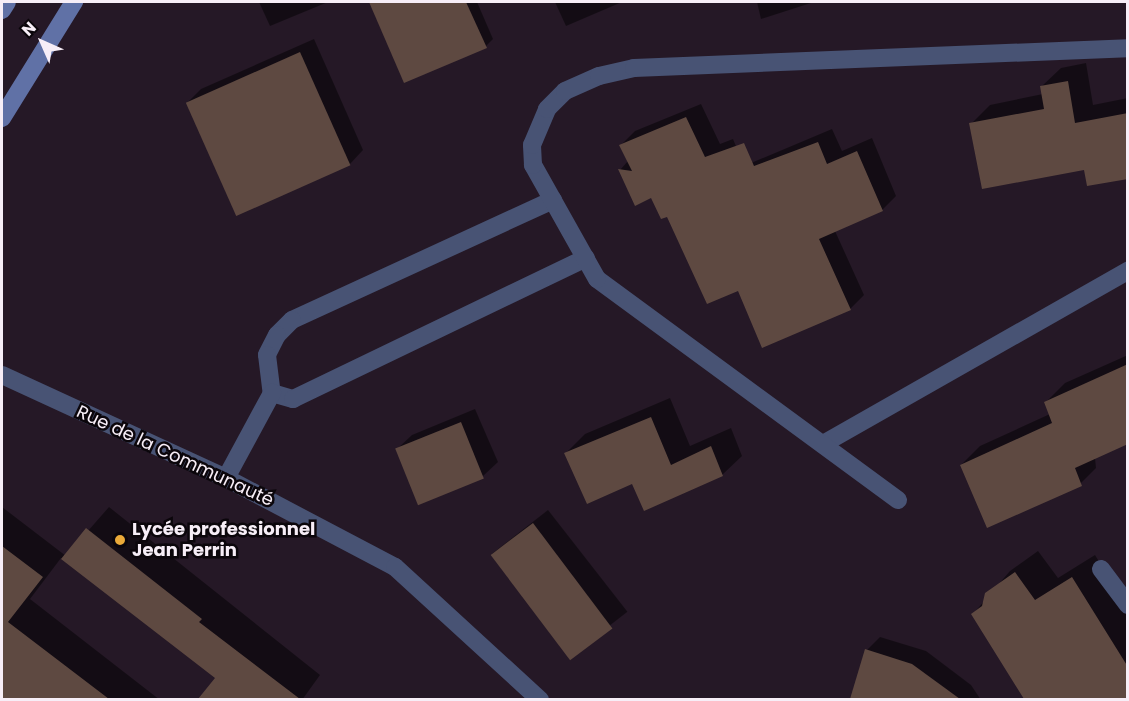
<!DOCTYPE html>
<meta charset="utf-8">
<style>
body{margin:0}
#map{position:relative;width:1129px;height:701px;overflow:hidden;background:#251826;font-family:Poppins,sans-serif}
div>[style]{position:absolute}
.shadow>*{inset:0;background:#0007;transform-origin:0 0}
.building>*{inset:0;background:#5e4941;transform-origin:0 0}
.lane>*{height:18px;margin:-9px;padding:0 9px;transform-origin:9px;border-radius:9px;background:#485374}
.street>*{height:18px;margin:-9px;padding:0 9px;transform-origin:9px;border-radius:9px;background:#485374}
.secondary>*{height:18px;margin:-9px;padding:0 9px;transform-origin:9px;border-radius:9px;background:#6071a6}
.dots>*{width:16px;height:16px;translate:-50% -50%;box-sizing:border-box;border:3px solid #0b060b;border-radius:50%}
span{translate:-50% -50%;white-space:nowrap;text-align:center;line-height:1.15;-webkit-text-stroke:5px #0b060b;paint-order:stroke}
.street-label{font-size:18px;color:#f7eef7}
.poi-label{font-size:18px;color:#f7eef7;font-weight:700}
.left{translate:0 -50%;text-align:left}
.frame{position:absolute;inset:0;border:3px solid #f7eef7;pointer-events:none}
.north{position:absolute;left:12px;top:12px;width:60px;height:60px;-webkit-text-stroke:4px #0b060b;paint-order:stroke;rotate:315deg;font-size:16px;font-weight:700;line-height:24px;text-align:center;color:#f7eef7}
.north::after{content:'';display:block;margin:auto;width:21px;height:27px;background:#f7eef7;clip-path:polygon(50% 0,100% 100%,50% 72%,0 100%)}
</style>
<div id="map">
<div class="shadow">
<i style="clip-path:polygon(259px 2px,328px 2px,270px 26px)"></i>
<i style="clip-path:polygon(371px 2px,477px 2px,493px 39px,486px 46px,405px 81px)"></i>
<i style="clip-path:polygon(555px 2px,622px 2px,566px 26px)"></i>
<i style="clip-path:polygon(757px 2px,814px 2px,761px 19px)"></i>
<i style="clip-path:polygon(314px 39px,363px 150px,349px 165px,235px 212px,187px 103px,201px 89px)"></i>
<i style="clip-path:polygon(1086px 63px,1093px 105px,1128px 98px,1128px 177px,1085px 169px,971px 124px,990px 105px,1043px 94px,1042px 86px,1061px 68px)"></i>
<i style="clip-path:polygon(701px 104px,720px 144px,733px 139px,744px 166px,832px 129px,842px 151px,872px 138px,896px 196px,882px 210px,835px 231px,864px 295px,850px 309px,739px 289px,652px 196px,620px 170px,628px 161px,621px 145px,635px 131px)"></i>
<i style="clip-path:polygon(1128px 355px,1128px 442px,1095px 458px,1096px 468px,1077px 487px,961px 465px,980px 446px,1050px 414px,1046px 402px,1065px 383px)"></i>
<i style="clip-path:polygon(670px 398px,690px 446px,731px 428px,742px 456px,722px 475px,566px 453px,585px 434px)"></i>
<i style="clip-path:polygon(475px 409px,498px 462px,483px 476px,397px 449px,412px 435px)"></i>
<i style="clip-path:polygon(2px 507px,66px 556px,109px 507px,320px 675px,302px 700px,200px 700px,217px 678px,61px 558px,30px 599px,160px 700px,2px 700px)"></i>
<i style="left:548px;top:510px;width:129px;height:71px;rotate:52deg"></i>
<i style="clip-path:polygon(1038px 551px,1058px 578px,1095px 555px,1128px 609px,1128px 700px,1026px 700px,973px 614px,1010px 571px)"></i>
<i style="clip-path:polygon(880px 637px,926px 651px,971px 685px,981px 700px,871px 700px,855px 687px,867px 650px)"></i>
</div>
<div class="building">
<i style="clip-path:polygon(369px 2px,466px 2px,487px 48px,404px 83px)"></i>
<i style="left:300px;top:52px;width:124px;height:125px;rotate:66deg"></i>
<i style="clip-path:polygon(1068px 81px,1075px 123px,1128px 113px,1128px 179px,1087px 186px,1084px 170px,982px 189px,969px 123px,1044px 109px,1040px 86px)"></i>
<i style="clip-path:polygon(686px 117px,705px 157px,744px 143px,754px 166px,818px 142px,827px 164px,857px 151px,883px 211px,819px 239px,851px 310px,762px 348px,738px 291px,707px 304px,667px 217px,661px 219px,651px 198px,635px 206px,618px 169px,632px 171px,619px 145px)"></i>
<i style="clip-path:polygon(1128px 364px,1128px 444px,1075px 468px,1082px 486px,987px 528px,960px 465px,1052px 423px,1044px 402px)"></i>
<i style="clip-path:polygon(651px 417px,671px 465px,711px 446px,723px 476px,644px 511px,632px 484px,587px 504px,564px 453px)"></i>
<i style="left:461px;top:422px;width:61px;height:71px;rotate:68deg"></i>
<i style="left:533px;top:523px;width:132px;height:53px;rotate:53deg"></i>
<i style="clip-path:polygon(86px 528px,202px 619px,199px 622px,300px 699px,198px 699px,215px 678px,61px 559px)"></i>
<i style="clip-path:polygon(2px 546px,43px 577px,8px 622px,109px 699px,2px 699px)"></i>
<i style="clip-path:polygon(1015px 572px,1035px 600px,1072px 577px,1128px 667px,1128px 699px,1024px 699px,971px 614px,982px 606px,985px 593px)"></i>
<i style="clip-path:polygon(865px 649px,912px 664px,960px 699px,850px 699px)"></i>
</div>
<div class="lane">
<i style="left:553px;top:200px;width:287px;rotate:155.3deg"></i>
<i style="left:292px;top:320px;width:21px;rotate:135deg"></i>
<i style="left:277px;top:335px;width:22px;rotate:117deg"></i>
<i style="left:267px;top:355px;width:38px;rotate:83deg"></i>
<i style="left:272px;top:393px;width:22px;rotate:16deg"></i>
<i style="left:293px;top:399px;width:325px;rotate:-25.7deg"></i>
<i style="left:823px;top:444px;width:351px;rotate:-29.6deg"></i>
<i style="left:226px;top:478px;width:97px;rotate:-61.6deg"></i>
<i style="left:898px;top:500px;width:373px;rotate:-143.7deg"></i>
<i style="left:597px;top:279px;width:131px;rotate:-119.3deg"></i>
<i style="left:533px;top:165px;width:20px;rotate:-93deg"></i>
<i style="left:532px;top:145px;width:39px;rotate:-67deg"></i>
<i style="left:547px;top:109px;width:25px;rotate:-45deg"></i>
<i style="left:565px;top:91px;width:37px;rotate:-24deg"></i>
<i style="left:599px;top:76px;width:36px;rotate:-13deg"></i>
<i style="left:634px;top:68px;width:494px;rotate:-2.3deg"></i>
<i style="left:1101px;top:569px;width:45px;rotate:53.1deg"></i>
</div>
<div class="street">
<i style="left:2px;top:375px;width:247px;rotate:24.7deg"></i>
<i style="left:226px;top:478px;width:191px;rotate:27.8deg"></i>
<i style="left:395px;top:567px;width:197px;rotate:42.5deg"></i>
</div>
<div class="secondary">
<i style="left:2px;top:10px;width:9px;rotate:-58deg"></i>
<i style="left:2px;top:118px;width:137px;rotate:-58.2deg"></i>
</div>
<div class="dots">
<i style="left:120px;top:540px;background:#ebaa39"></i>
</div>
<div class="street-label">
<span style="left:175px;top:456px;rotate:25deg">Rue de la Communauté</span>
</div>
<div class="poi-label">
<span class="left" style="left:132px;top:540px">Lycée professionnel<br>Jean Perrin</span>
</div>
<div class="frame"></div>
<div class="north">N</div>
</div>
